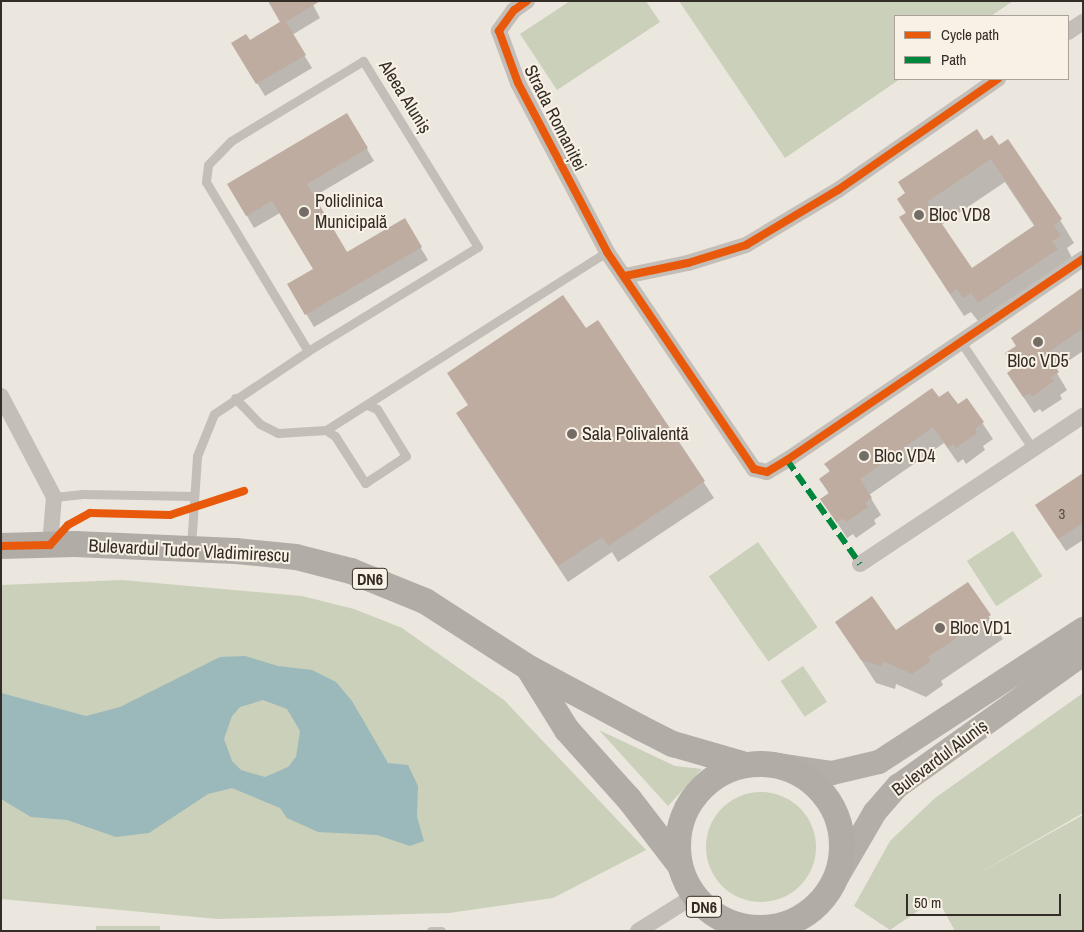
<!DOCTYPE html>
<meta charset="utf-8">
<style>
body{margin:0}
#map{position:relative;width:1084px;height:932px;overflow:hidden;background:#ebe6de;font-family:"Archivo Narrow",sans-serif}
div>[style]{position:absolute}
.green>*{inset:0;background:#cad0b9;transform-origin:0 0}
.round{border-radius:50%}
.water>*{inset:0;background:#9bb8bb}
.shadow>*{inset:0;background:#0003}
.building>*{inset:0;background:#beaca0}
.lane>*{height:9px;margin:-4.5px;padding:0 4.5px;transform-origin:4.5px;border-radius:4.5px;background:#c3beb8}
.street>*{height:16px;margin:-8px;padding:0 8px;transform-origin:8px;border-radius:8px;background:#c3beb8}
.secondary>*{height:24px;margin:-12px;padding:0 12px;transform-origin:12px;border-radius:12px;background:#b4aea8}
.primary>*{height:26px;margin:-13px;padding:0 13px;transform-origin:13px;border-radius:13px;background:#b2aca7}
.primary>.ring{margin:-13px;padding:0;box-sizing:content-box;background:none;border:26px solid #b2aca7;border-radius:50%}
.quiet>*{height:6px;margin-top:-3px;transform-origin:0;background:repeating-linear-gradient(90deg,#00873e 0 12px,transparent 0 18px)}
.cycleway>*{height:8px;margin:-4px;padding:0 4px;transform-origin:4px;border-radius:4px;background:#e8590c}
.dots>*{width:14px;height:14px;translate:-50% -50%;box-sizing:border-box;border:2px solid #f8f1e5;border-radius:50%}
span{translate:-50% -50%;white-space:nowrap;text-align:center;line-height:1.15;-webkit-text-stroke:4px #f8f1e5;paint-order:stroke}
.number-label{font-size:15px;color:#564c44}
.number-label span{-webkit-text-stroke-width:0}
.shield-label span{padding:1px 4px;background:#f8f1e5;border:1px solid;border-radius:4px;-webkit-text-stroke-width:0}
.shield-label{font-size:16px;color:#342c26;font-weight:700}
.street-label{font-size:18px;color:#342c26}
.poi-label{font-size:18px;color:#342c26}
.left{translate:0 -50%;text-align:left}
.frame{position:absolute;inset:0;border:2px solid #342c26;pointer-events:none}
.legend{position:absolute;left:894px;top:15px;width:175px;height:65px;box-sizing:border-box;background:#f8f1e5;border:1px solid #aaa299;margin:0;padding:6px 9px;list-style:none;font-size:15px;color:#342c26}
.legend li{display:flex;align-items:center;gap:10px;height:25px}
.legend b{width:25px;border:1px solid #aaa299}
.scale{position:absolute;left:906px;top:894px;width:155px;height:22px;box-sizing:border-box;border:2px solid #342c26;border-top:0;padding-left:6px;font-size:15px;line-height:18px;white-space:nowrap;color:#342c26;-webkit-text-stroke:4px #f8f1e5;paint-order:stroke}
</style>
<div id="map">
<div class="green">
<i style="clip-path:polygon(570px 1px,646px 1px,660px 22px,557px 90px,520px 34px)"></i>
<i style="clip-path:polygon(679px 1px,1013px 1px,991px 16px,895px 16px,895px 79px,900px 79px,785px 158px)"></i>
<i style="left:1013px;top:531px;width:54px;height:55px;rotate:57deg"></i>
<i style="left:758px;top:542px;width:104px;height:60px;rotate:55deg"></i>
<i style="clip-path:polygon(122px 580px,302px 596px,354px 609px,402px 628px,504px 700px,646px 850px,553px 898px,449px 913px,218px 919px,1px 899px,1px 585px)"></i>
<i style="left:803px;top:666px;width:43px;height:27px;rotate:56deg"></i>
<i style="clip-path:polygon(1083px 693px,1083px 813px,970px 878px,1083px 815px,1083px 931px,955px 931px,937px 898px,890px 930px,854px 906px,890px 841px,935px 798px)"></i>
<i style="clip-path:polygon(599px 730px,675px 766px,702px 769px,668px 806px)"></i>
<i class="round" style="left:706px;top:792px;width:110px;height:110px"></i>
<i style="left:96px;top:926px;width:64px;height:5px"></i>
</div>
<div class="water">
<i style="clip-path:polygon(evenodd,245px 656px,278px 666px,312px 670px,336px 682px,352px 701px,388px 763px,408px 765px,418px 786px,417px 817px,424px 841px,410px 846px,377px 835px,318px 832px,287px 818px,280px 808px,232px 788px,208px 794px,149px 833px,116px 837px,67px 820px,31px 817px,1px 799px,1px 693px,86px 716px,120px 707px,220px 657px,245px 656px,263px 700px,287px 709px,300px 731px,296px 757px,288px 767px,265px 777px,241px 770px,232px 761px,224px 739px,232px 716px,240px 707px,263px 700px)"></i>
</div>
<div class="shadow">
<i style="clip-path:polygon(311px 1px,320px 18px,292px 35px,312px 68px,265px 96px,240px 55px,250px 42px)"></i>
<i style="clip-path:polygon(347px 115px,374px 161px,313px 197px,347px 254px,404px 220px,428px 260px,314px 327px,289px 285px,314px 270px,280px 213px,254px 228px,229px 185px)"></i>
<i style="clip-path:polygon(evenodd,984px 142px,1060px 220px,1074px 243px,1067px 248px,1073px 260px,978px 321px,971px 312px,964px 316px,900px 218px,984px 142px,1005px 182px,1035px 227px,971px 270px,941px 225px,1005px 182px)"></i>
<i style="clip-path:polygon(1083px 289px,1083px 351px,1055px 370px,1067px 390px,1060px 395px,1062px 399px,1042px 412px,1040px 409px,1034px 413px,1008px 374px,1015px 368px,1007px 354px)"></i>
<i style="clip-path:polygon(598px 322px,714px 498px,618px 562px,612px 552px,568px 582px,467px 430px,469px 406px)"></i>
<i style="clip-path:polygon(938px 399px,958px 406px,967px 400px,993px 439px,983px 446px,985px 450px,966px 464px,963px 459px,958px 463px,944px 443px,869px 495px,881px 515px,874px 520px,876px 524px,856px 538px,853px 534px,847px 538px,822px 499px,829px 494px,821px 479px,830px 472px,826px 464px)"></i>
<i style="clip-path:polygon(1083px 474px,1083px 540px,1066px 551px,1044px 518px)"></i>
<i style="clip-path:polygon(968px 584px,1003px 639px,941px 681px,943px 685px,926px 697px,896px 684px,895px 689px,876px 683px,837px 622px,896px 631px)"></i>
</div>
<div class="building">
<i style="clip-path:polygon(268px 1px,320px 1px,286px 22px,306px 55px,256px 84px,231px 43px,246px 34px,250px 40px,280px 22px)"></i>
<i style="clip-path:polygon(347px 113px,368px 148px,307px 184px,347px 252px,405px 218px,422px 247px,305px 315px,287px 284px,313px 269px,272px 201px,246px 216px,227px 184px)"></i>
<i style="clip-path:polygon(evenodd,977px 129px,984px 140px,992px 135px,999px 145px,1008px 139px,1062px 219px,1054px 225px,1061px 236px,1052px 241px,1058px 249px,978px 303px,971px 293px,963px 298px,957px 289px,950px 294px,899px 217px,906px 213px,897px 199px,905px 193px,898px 182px,977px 129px,991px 159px,1035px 225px,972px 268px,927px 202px,991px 159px)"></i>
<i style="clip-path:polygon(1083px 287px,1083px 328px,1046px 354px,1059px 372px,1051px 378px,1054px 381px,1032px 397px,1030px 393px,1023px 397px,1007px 373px,1015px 367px,1005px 353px,1016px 346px,1011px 338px)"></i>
<i style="clip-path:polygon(563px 295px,586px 328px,598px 320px,705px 481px,608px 546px,602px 537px,558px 566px,456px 413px,468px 405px,447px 373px)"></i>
<i style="clip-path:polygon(932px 388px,939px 397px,948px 391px,958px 404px,967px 398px,984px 422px,975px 429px,977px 433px,956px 448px,953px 444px,948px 448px,933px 427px,860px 479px,872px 498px,865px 503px,868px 507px,846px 522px,843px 518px,837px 523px,820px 499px,829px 493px,819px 479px,830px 471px,824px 464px)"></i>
<i style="clip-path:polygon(1083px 473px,1083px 523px,1058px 539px,1035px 505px)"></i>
<i style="clip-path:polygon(968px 582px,991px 615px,928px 657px,931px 661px,912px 674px,883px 661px,881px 666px,861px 660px,835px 622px,872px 596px,896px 630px)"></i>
</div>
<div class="lane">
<i style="left:961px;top:342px;width:129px;rotate:56.1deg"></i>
<i style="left:235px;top:398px;width:36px;rotate:46deg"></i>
<i style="left:260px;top:424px;width:20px;rotate:27deg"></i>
<i style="left:278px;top:433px;width:48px;rotate:-3.6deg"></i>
<i style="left:326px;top:430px;width:333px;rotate:-32.4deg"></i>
<i style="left:326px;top:430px;width:11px;rotate:34deg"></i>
<i style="left:335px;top:436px;width:56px;rotate:57.4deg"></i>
<i style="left:365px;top:483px;width:49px;rotate:-33.4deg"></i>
<i style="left:406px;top:456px;width:55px;rotate:-121.7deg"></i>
<i style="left:377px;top:409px;width:11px;rotate:-158deg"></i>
<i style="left:54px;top:497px;width:29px;rotate:-6deg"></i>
<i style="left:83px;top:494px;width:110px;rotate:1deg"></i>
<i style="left:191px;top:547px;width:91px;rotate:-86.2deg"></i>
<i style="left:197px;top:456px;width:45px;rotate:-68deg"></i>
<i style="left:214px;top:414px;width:113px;rotate:-33.8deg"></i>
<i style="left:308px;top:351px;width:199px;rotate:-31.5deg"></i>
<i style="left:478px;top:247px;width:219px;rotate:-121.7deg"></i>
<i style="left:363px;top:61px;width:154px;rotate:148.8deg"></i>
<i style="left:231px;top:141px;width:33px;rotate:134deg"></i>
<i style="left:208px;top:165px;width:17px;rotate:97deg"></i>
<i style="left:206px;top:182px;width:197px;rotate:58.9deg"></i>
<i style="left:431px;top:931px;width:10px"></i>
</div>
<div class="street">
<i style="left:527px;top:1px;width:16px;rotate:145deg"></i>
<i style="left:514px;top:10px;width:26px;rotate:126deg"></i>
<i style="left:499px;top:31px;width:55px;rotate:69.9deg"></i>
<i style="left:518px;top:83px;width:191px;rotate:62.2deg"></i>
<i style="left:607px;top:252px;width:262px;rotate:55.9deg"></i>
<i style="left:754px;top:469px;width:13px;rotate:13deg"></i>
<i style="left:767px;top:472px;width:23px;rotate:-31deg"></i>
<i style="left:787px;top:460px;width:358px;rotate:-34.2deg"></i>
<i style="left:1068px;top:32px;width:18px;rotate:-34deg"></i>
<i style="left:625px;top:276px;width:64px;rotate:-11.7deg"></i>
<i style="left:688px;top:263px;width:61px;rotate:-17.2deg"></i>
<i style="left:746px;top:245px;width:107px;rotate:-30.9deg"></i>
<i style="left:838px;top:190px;width:195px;rotate:-34.8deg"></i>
<i style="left:1px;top:396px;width:114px;rotate:62.3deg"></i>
<i style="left:54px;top:497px;width:48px;rotate:94.8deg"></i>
<i style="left:860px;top:564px;width:268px;rotate:-33.6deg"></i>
<i style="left:638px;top:931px;width:66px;rotate:-32deg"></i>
</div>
<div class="secondary">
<i style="left:772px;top:764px;width:61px;rotate:8.5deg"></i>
<i style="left:832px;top:773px;width:48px;rotate:-13.2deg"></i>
<i style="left:879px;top:762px;width:244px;rotate:-33.1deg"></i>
<i style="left:829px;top:891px;width:91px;rotate:-59.8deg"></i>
<i style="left:875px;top:812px;width:35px;rotate:-49deg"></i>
<i style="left:898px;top:786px;width:227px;rotate:-35.5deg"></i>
</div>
<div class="primary">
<i style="left:1px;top:546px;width:74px;rotate:-1.5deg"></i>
<i style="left:75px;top:544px;width:161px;rotate:2.5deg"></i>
<i style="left:236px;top:551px;width:60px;rotate:5.7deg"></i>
<i style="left:296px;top:557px;width:57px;rotate:14.3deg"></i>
<i style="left:351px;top:571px;width:80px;rotate:22.1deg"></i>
<i style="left:425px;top:601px;width:124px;rotate:32.8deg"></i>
<i style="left:529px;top:668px;width:127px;rotate:28.2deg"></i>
<i style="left:641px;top:728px;width:36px;rotate:27deg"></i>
<i style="left:673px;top:744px;width:72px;rotate:16.2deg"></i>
<i style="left:529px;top:669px;width:72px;rotate:58.1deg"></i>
<i style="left:567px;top:730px;width:93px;rotate:48.1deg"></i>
<i style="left:629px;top:799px;width:82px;rotate:52.4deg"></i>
<i class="ring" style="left:678px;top:764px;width:138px;height:138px"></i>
</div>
<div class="quiet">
<i style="left:787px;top:460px;width:127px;rotate:54.9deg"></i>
</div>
<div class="cycleway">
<i style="left:527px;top:1px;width:16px;rotate:145deg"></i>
<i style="left:514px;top:10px;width:26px;rotate:126deg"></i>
<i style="left:499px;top:31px;width:55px;rotate:69.9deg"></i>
<i style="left:518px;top:83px;width:191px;rotate:62.2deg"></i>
<i style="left:607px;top:252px;width:262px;rotate:55.9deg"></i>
<i style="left:754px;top:469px;width:13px;rotate:13deg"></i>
<i style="left:767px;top:472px;width:23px;rotate:-31deg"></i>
<i style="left:787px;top:460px;width:358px;rotate:-34.2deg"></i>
<i style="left:625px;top:276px;width:64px;rotate:-11.7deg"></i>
<i style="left:688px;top:263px;width:61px;rotate:-17.2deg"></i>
<i style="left:746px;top:245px;width:107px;rotate:-30.9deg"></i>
<i style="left:838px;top:190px;width:195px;rotate:-34.8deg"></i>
<i style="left:1px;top:546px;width:49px;rotate:-1.2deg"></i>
<i style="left:50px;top:545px;width:27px;rotate:-48deg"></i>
<i style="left:68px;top:525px;width:25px;rotate:-29deg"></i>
<i style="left:90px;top:513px;width:80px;rotate:1.4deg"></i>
<i style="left:170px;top:515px;width:78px;rotate:-18deg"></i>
</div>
<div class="dots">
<i style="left:304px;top:212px;background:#746d66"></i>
<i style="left:919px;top:215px;background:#746d66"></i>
<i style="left:1038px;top:342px;background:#746d66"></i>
<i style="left:572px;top:434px;background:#746d66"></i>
<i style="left:864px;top:456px;background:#746d66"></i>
<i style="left:940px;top:628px;background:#746d66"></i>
</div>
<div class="number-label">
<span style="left:1062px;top:514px">3</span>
</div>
<div class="shield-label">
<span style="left:370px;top:579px">DN6</span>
<span style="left:704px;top:907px">DN6</span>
</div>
<div class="street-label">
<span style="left:405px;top:97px;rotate:58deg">Aleea Aluniș</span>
<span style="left:555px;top:118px;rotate:63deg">Strada Romaniței</span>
<span style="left:189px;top:551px;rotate:3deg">Bulevardul Tudor Vladimirescu</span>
<span style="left:940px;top:758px;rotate:-37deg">Bulevardul Aluniș</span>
</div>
<div class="poi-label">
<span class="left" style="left:315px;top:212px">Policlinica<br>Municipală</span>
<span class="left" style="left:929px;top:215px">Bloc VD8</span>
<span style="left:1038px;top:361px">Bloc VD5</span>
<span class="left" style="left:582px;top:434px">Sala Polivalentă</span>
<span class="left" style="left:874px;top:456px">Bloc VD4</span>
<span class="left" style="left:950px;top:628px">Bloc VD1</span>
</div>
<div class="frame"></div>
<ul class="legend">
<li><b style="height:6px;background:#e8590c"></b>Cycle path</li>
<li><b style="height:6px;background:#00873e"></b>Path</li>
</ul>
<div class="scale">50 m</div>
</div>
